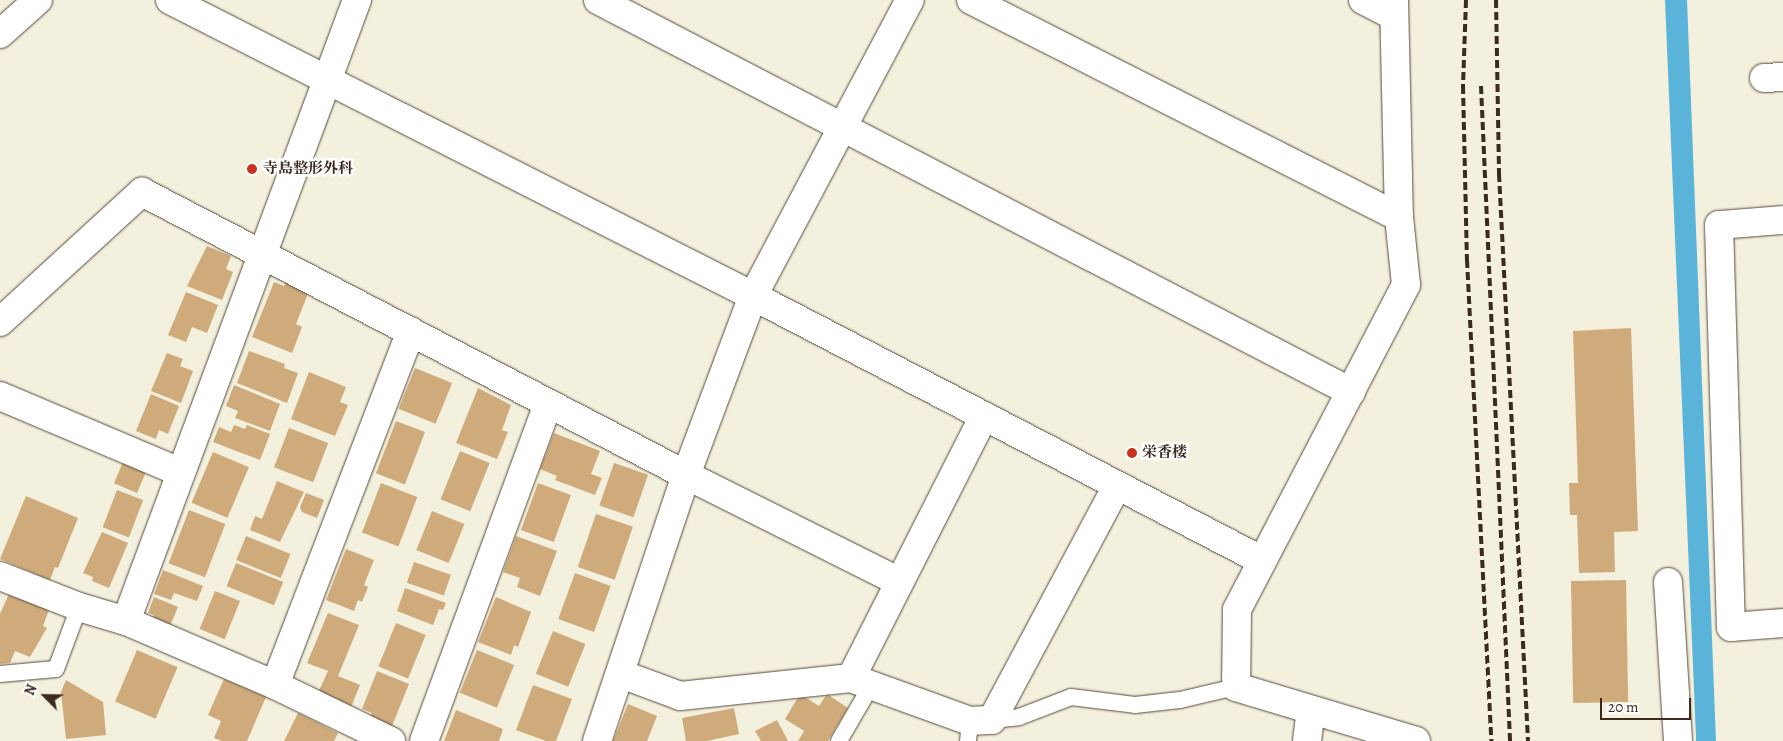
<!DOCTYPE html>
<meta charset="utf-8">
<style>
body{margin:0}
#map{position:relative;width:1783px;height:741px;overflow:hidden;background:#f3f0de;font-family:Alegreya,"Noto Serif JP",serif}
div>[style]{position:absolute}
.water>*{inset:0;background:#5ab3d8}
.building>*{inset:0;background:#cfab7c;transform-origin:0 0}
.roads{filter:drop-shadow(0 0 1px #57483b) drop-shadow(0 0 1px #57483b)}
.lane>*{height:16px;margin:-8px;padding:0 8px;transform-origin:8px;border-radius:8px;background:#fff}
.street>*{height:28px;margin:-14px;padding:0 14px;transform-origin:14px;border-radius:14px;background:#fff}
.secondary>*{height:28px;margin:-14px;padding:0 14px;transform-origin:14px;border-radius:14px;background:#fff}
.highway>*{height:28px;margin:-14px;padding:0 14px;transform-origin:14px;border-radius:14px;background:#fff}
.rail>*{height:4px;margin-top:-2px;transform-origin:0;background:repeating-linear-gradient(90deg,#3b2a1e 0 8px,transparent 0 12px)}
.dots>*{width:14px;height:14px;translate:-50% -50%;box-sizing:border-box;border:2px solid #fff;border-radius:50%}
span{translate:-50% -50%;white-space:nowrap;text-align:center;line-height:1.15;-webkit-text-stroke:5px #fff;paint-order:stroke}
.poi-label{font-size:15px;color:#3b2a1e;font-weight:700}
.left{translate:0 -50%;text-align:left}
.north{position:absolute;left:20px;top:671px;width:50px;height:50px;-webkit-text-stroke:4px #fff;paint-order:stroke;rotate:293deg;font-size:14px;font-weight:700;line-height:20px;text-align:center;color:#3b2a1e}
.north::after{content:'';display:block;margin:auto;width:18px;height:22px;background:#3b2a1e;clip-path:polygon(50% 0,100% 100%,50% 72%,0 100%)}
.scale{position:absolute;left:1600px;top:698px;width:91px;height:22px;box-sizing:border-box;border:2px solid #3b2a1e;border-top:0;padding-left:6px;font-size:15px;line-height:18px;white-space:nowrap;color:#3b2a1e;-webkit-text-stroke:4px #fff;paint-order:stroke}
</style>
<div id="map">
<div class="water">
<i style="clip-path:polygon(1665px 0,1687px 0,1716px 741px,1696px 741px,1696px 737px)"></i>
</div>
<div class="building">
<i style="clip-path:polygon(207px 246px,231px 256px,226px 269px,233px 272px,222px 300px,187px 286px)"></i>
<i style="clip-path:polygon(274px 282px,284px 286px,286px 282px,309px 291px,296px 324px,302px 327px,292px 353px,252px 337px)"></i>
<i style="clip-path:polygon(186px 292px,218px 305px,207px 333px,192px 327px,186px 342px,168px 335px)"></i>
<i style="clip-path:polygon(1631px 328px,1638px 531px,1614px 532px,1615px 572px,1579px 573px,1577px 515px,1570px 515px,1569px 483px,1578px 483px,1573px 331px)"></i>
<i style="clip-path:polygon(249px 351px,285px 364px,284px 368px,298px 373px,287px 403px,237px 383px)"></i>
<i style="clip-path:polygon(167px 353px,183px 359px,180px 366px,193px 371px,181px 403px,151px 391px)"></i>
<i style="left:415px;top:368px;width:40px;height:44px;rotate:22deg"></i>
<i style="clip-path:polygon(309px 372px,346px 387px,340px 402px,348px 405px,335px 436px,291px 419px)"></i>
<i style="clip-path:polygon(234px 385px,280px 404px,270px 431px,235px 418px,238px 411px,226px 406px)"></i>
<i style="clip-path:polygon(478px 388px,511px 405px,502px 430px,508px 432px,497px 459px,456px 443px)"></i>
<i style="clip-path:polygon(151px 394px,179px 406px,168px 434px,159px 430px,156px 439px,136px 431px)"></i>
<i style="left:396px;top:421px;width:31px;height:56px;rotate:21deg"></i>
<i style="clip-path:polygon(234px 425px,245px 429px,247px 425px,270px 434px,260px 460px,213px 442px,219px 427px,231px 432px)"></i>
<i style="left:289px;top:428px;width:42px;height:42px;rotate:21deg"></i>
<i style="clip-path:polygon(554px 433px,600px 451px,591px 474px,602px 478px,595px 495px,555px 480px,557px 476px,540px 469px)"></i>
<i style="left:460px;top:451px;width:32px;height:52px;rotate:22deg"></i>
<i style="left:213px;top:452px;width:39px;height:55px;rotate:23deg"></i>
<i style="left:123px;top:462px;width:25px;height:23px;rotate:23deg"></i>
<i style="left:614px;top:463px;width:36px;height:45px;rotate:19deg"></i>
<i style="clip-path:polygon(277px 481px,304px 492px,280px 542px,250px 530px,255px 516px,262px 519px)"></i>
<i style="left:381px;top:483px;width:39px;height:53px;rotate:21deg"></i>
<i style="left:538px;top:483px;width:35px;height:50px;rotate:20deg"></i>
<i style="left:117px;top:490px;width:28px;height:40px;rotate:21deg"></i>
<i style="clip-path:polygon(306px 493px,324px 500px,317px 518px,302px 512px,300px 507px)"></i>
<i style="clip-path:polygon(26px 496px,78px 518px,58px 568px,55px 567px,50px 580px,0 559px)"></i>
<i style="left:189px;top:510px;width:39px;height:57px;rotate:21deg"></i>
<i style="left:432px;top:511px;width:35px;height:42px;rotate:22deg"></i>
<i style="left:596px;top:514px;width:39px;height:56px;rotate:19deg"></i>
<i style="clip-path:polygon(102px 532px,128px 543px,109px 588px,92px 581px,93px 577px,83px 573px)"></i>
<i style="left:246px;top:536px;width:48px;height:26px;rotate:22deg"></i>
<i style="clip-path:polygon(516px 536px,557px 551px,540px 596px,517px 587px,520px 578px,503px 572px)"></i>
<i style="clip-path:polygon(346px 549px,374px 560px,364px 585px,368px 587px,362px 602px,358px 600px,354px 611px,326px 600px)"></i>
<i style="left:414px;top:562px;width:39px;height:22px;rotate:19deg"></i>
<i style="left:236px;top:563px;width:51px;height:25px;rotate:22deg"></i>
<i style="clip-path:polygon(163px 570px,203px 586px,197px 601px,174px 593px,171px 600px,154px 594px)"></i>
<i style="left:575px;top:573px;width:38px;height:49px;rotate:20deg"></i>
<i style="left:1626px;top:580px;width:122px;height:55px;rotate:89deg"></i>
<i style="clip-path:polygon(405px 588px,446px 603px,443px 610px,439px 609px,433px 625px,397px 611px)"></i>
<i style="left:215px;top:591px;width:27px;height:41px;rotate:22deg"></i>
<i style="clip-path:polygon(9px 594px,49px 610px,43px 626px,47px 628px,30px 657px,15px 651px,10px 663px,0 664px,0 614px)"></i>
<i style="clip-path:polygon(154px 597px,178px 607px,169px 628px,152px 621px,154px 615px,148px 613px)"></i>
<i style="clip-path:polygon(496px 597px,531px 612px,518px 647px,514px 645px,511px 655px,478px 642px)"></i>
<i style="clip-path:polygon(328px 613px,359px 625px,338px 676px,360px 685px,351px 707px,318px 693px,328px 671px,307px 663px)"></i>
<i style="left:396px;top:623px;width:32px;height:47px;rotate:22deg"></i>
<i style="left:553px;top:631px;width:35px;height:46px;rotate:22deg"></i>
<i style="left:137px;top:650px;width:44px;height:56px;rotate:23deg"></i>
<i style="left:477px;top:650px;width:40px;height:46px;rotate:22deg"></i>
<i style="clip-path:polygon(377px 671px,409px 684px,392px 726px,370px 717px,372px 713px,362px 709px)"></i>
<i style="clip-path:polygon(224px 679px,266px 697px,247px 741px,222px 741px,214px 738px,221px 721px,208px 715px)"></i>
<i style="clip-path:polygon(66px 680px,103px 702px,106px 735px,66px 739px,61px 692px)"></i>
<i style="clip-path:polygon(533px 685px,572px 699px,556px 741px,546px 741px,516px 730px)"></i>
<i style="clip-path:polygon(800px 694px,819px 706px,827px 694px,848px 708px,828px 741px,798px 741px,804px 731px,785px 719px)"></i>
<i style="clip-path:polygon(628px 704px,657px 716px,647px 741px,613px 741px)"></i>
<i style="clip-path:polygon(734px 708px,739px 734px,707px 741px,686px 741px,682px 718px)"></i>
<i style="clip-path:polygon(456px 710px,503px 729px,499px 741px,444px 741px)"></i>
<i style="clip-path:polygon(298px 713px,338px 733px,334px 741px,284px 741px)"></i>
<i style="clip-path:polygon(777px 720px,788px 741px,761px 741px,755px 731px)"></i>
</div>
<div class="roads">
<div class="lane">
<i style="left:0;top:674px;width:56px;rotate:-5.1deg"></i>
<i style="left:56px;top:669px;width:66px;rotate:-69.6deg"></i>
<i style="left:992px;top:720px;width:27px;rotate:-6deg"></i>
<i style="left:1019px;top:717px;width:56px;rotate:-21deg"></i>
<i style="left:1071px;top:697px;width:64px;rotate:7.1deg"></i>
<i style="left:1135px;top:705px;width:45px;rotate:-6.3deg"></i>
<i style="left:1180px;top:700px;width:57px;rotate:-13.1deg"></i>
<i style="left:839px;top:741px;width:66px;rotate:-59.9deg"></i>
<i style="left:968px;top:741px;width:20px;rotate:-84deg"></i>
</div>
<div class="street">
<i style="left:598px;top:0;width:849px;rotate:27.5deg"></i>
<i style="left:971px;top:0;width:480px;rotate:26.9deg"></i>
<i style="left:1363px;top:0;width:34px;rotate:27deg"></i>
<i style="left:1394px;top:0;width:217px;rotate:88.7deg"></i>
<i style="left:1399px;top:217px;width:68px;rotate:84.1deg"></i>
<i style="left:1406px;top:285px;width:366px;rotate:117.5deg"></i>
<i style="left:1237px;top:610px;width:77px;rotate:90.7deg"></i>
<i style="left:1236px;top:687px;width:188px;rotate:16.7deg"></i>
<i style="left:1764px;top:78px;width:19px;rotate:-3deg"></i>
<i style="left:1783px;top:220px;width:64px;rotate:175.5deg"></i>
<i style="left:1719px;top:225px;width:402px;rotate:88.3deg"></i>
<i style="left:1731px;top:627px;width:52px;rotate:-4.4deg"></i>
<i style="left:0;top:322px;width:193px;rotate:-42.5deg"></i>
<i style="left:142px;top:192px;width:613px;rotate:27.48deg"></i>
<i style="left:686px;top:475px;width:237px;rotate:26.6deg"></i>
<i style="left:0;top:396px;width:195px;rotate:22.9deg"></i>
<i style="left:0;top:576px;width:85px;rotate:21.4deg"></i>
<i style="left:79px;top:607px;width:49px;rotate:16.6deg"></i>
<i style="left:126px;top:621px;width:162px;rotate:23.2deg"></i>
<i style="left:275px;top:685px;width:129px;rotate:25.8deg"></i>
<i style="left:1668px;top:582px;width:159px;rotate:86.4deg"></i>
<i style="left:126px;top:621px;width:663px;rotate:-69.6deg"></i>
<i style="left:621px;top:674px;width:63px;rotate:20.4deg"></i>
<i style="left:680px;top:696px;width:172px;rotate:-6deg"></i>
<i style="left:851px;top:678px;width:127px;rotate:19.9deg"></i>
<i style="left:970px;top:721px;width:22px;rotate:-3deg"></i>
<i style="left:992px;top:720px;width:265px;rotate:-61.9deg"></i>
<i style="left:851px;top:678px;width:294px;rotate:-63.1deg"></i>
<i style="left:275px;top:685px;width:379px;rotate:-69deg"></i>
<i style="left:424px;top:741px;width:359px;rotate:-69.8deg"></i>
<i style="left:597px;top:741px;width:280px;rotate:-71.5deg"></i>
<i style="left:686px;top:475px;width:191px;rotate:-69.5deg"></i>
<i style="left:753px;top:296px;width:335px;rotate:-62.1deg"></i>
<i style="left:1307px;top:741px;width:31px;rotate:-83deg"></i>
</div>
<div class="secondary">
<i style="left:170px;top:0;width:654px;rotate:26.92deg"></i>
<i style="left:753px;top:296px;width:573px;rotate:27.46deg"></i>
</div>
<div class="highway">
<i style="left:0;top:34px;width:51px;rotate:-41.8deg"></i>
</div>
</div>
<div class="rail">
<i style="left:1466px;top:0;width:86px;rotate:92deg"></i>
<i style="left:1463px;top:86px;width:174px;rotate:88.7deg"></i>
<i style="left:1467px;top:260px;width:482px;rotate:87.1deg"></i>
<i style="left:1496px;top:0;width:174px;rotate:89deg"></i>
<i style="left:1499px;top:174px;width:568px;rotate:87.07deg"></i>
<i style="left:1481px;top:86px;width:656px;rotate:87.46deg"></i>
</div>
<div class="dots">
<i style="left:252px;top:169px;background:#c8321e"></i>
<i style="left:1132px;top:453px;background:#c8321e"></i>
</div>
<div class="poi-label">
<span class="left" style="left:263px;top:169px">寺島整形外科</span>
<span class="left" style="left:1142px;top:453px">栄香楼</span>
</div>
<div class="north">N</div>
<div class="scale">20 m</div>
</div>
